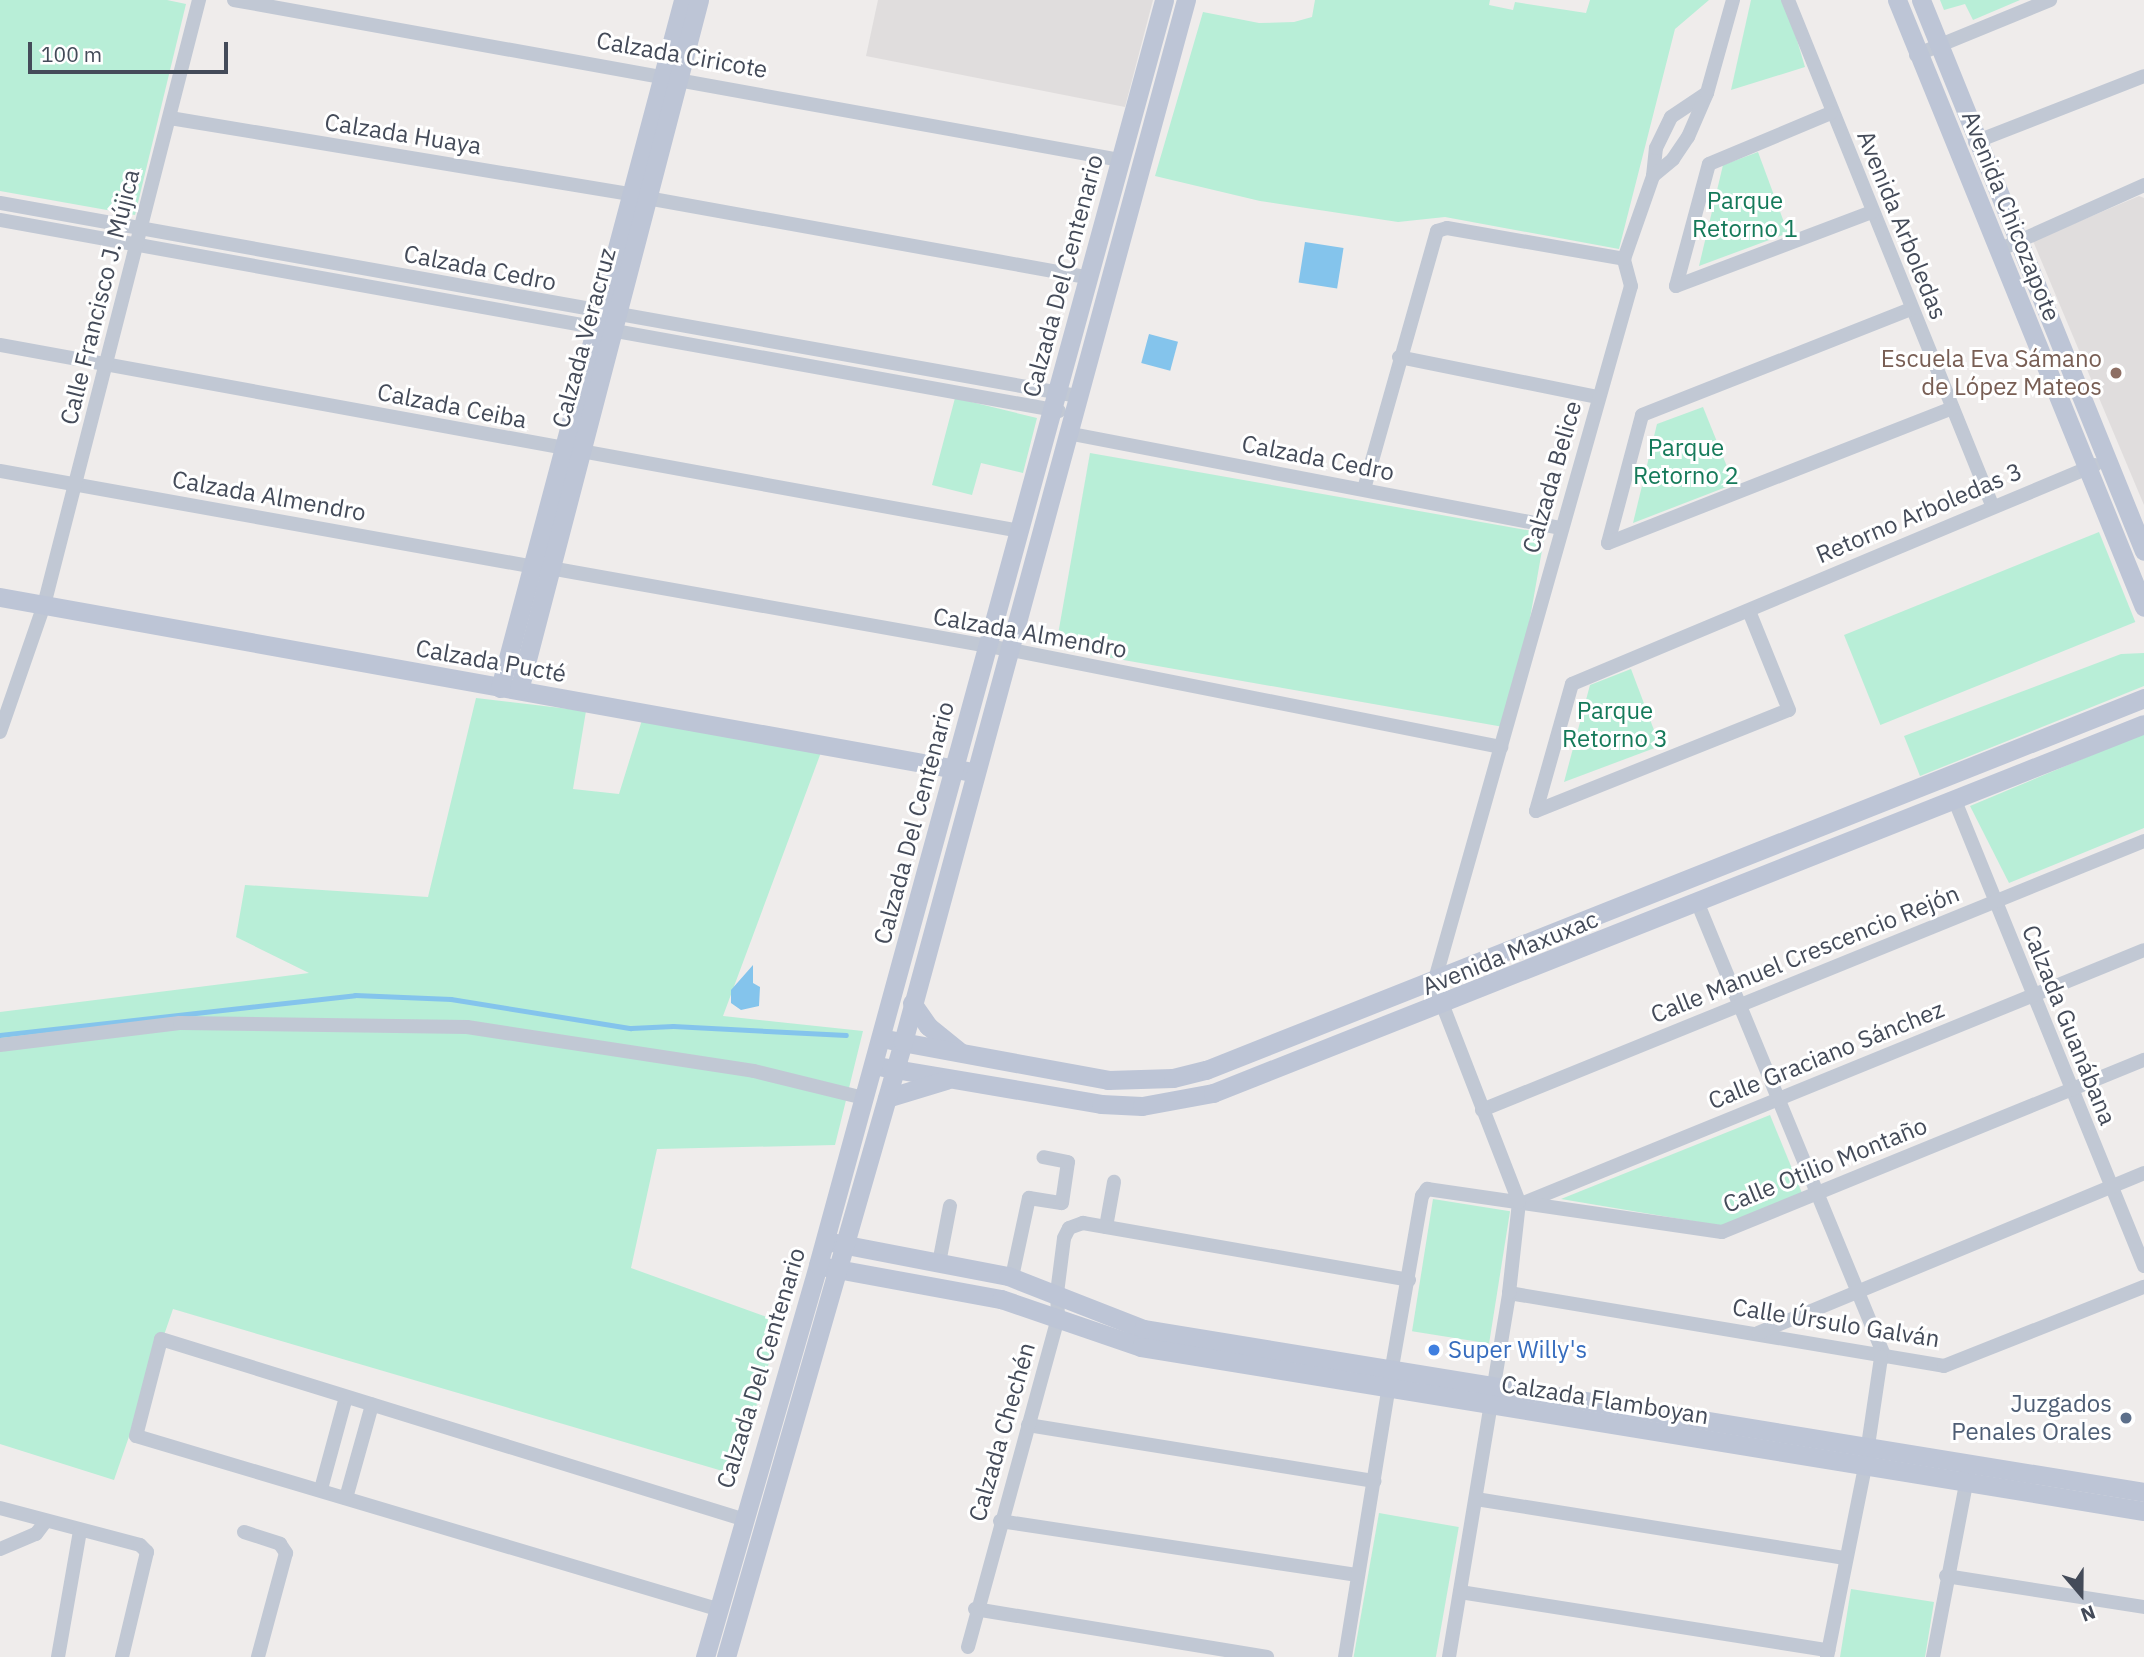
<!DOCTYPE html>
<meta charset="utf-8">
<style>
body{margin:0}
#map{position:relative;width:2144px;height:1657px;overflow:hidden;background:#efeceb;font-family:"IBM Plex Sans",sans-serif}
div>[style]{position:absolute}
.education>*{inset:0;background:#e0dddd}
.green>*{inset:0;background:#b8eed7;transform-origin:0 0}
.water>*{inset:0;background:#84c4ec;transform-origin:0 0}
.stream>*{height:4.5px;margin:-2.25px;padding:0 2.25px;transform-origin:2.25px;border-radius:2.25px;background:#84c4ec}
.street>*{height:14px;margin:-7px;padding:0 7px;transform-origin:7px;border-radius:7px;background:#c1c8d4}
.secondary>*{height:19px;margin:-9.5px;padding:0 9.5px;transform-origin:9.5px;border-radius:9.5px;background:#bdc5d6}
.dots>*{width:19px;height:19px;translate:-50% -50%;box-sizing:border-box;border:4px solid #fff;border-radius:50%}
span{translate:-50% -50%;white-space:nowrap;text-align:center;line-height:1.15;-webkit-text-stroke:6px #fff;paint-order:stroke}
.street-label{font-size:24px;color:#444b59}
.park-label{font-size:24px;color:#157a5a}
.education-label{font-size:24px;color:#785e54}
.right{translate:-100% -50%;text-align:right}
.shop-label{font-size:24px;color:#366cbe}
.left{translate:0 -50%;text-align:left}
.service-label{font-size:24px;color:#4e5e75}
.north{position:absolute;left:2046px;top:1559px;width:70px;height:70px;-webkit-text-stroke:5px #fff;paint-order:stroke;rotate:160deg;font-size:19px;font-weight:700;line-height:28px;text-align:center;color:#444b59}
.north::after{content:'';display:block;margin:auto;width:24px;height:32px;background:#444b59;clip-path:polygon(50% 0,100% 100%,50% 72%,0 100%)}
.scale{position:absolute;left:28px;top:42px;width:200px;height:32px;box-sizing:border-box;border:4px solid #444b59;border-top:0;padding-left:9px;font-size:21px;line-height:24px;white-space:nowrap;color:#444b59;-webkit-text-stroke:5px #fff;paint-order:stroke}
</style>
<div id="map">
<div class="education">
<i style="clip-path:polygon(878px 0,1153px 0,1125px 107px,866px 56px)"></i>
<i style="clip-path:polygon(2139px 196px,2144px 198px,2144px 505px,2033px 241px)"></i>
</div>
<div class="green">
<i style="clip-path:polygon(0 0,167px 0,186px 4px,135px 215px,0 191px)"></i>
<i style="clip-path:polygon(1315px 0,1490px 0,1489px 5px,1513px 10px,1515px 2px,1586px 13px,1590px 0,1709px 0,1675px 29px,1619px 249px,1445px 217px,1398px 222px,1260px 201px,1155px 176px,1203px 12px,1259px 23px,1294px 22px,1312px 17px)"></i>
<i style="clip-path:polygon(1751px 0,1785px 0,1805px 67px,1731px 90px)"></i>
<i style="clip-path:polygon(1940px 0,2020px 0,1973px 20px,1965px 4px,1944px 10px)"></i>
<i style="clip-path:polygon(1758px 152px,1788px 233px,1699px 266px,1723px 165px)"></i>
<i style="clip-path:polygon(955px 398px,1037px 418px,1023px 473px,981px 463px,972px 495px,932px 485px)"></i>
<i style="clip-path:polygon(1703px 407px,1734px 484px,1633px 523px,1657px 424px)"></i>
<i style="left:1090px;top:453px;width:462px;height:198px;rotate:10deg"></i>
<i style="left:2099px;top:532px;width:97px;height:275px;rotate:68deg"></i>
<i style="clip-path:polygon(2144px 653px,2144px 686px,1920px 776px,1904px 736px,2121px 654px)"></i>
<i style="clip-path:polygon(1631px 669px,1660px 746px,1564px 782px,1590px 685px)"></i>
<i style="clip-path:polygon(476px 698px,586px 711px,573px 789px,619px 794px,642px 720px,823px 747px,723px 1016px,863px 1031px,835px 1145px,657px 1149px,631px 1268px,781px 1322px,736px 1475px,173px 1309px,114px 1480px,0 1444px,0 1012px,309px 973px,236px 937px,245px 885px,428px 897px)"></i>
<i style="clip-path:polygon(2144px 733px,2144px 828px,2009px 883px,1970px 806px)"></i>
<i style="clip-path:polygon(1770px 1115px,1802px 1193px,1722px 1226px,1561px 1199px)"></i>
<i style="left:1433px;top:1199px;width:78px;height:134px;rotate:9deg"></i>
<i style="left:1379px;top:1513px;width:81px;height:146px;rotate:10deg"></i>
<i style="clip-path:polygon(1851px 1589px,1934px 1602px,1925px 1657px,1840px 1657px)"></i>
</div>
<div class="water">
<i style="left:1305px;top:242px;width:39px;height:41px;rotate:9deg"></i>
<i style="left:1149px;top:334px;width:30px;height:30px;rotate:15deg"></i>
<i style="clip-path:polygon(753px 965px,753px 983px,760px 987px,759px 1006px,741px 1010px,731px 1003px,731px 990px)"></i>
</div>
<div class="stream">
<i style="left:0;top:1035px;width:357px;rotate:-6.4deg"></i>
<i style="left:355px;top:995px;width:96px;rotate:2.4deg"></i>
<i style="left:451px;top:999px;width:182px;rotate:9.2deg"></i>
<i style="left:631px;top:1028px;width:42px;rotate:-2.7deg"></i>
<i style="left:673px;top:1026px;width:173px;rotate:3deg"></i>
</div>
<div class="street">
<i style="left:234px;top:0;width:901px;rotate:10.23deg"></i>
<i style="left:1788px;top:0;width:545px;rotate:68deg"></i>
<i style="left:1916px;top:55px;width:145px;rotate:-22.3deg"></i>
<i style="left:170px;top:118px;width:465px;rotate:9.4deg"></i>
<i style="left:1975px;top:142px;width:181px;rotate:-21.3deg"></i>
<i style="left:1653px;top:176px;width:28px;rotate:-84deg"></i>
<i style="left:1656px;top:148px;width:34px;rotate:-64deg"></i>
<i style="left:1671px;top:117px;width:43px;rotate:-33.7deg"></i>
<i style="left:647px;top:198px;width:448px;rotate:10.2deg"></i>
<i style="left:0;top:203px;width:1094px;rotate:10.16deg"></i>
<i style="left:0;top:220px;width:1076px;rotate:10.22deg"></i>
<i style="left:1999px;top:250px;width:159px;rotate:-24.1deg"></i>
<i style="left:1676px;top:286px;width:126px;rotate:-74.9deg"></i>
<i style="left:1709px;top:164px;width:132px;rotate:-22.7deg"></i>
<i style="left:1676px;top:286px;width:210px;rotate:-20.7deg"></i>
<i style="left:0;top:345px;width:1036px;rotate:10.34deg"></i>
<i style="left:1399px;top:357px;width:203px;rotate:11.4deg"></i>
<i style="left:1067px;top:433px;width:503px;rotate:10.89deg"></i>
<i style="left:0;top:471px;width:537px;rotate:10.18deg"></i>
<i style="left:1364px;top:489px;width:268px;rotate:-74.2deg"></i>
<i style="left:1437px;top:231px;width:10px;rotate:-17deg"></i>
<i style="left:1447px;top:228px;width:180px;rotate:9.9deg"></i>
<i style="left:1608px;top:543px;width:132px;rotate:-75.1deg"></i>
<i style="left:1642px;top:415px;width:289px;rotate:-21.5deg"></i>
<i style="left:1608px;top:543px;width:370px;rotate:-21.4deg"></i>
<i style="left:550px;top:568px;width:464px;rotate:10.1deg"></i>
<i style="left:1007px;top:649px;width:504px;rotate:11.22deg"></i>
<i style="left:0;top:732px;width:134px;rotate:-70.9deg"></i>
<i style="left:44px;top:605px;width:625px;rotate:-75.63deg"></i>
<i style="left:1955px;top:801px;width:502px;rotate:67.88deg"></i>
<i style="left:1536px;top:811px;width:132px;rotate:-74.2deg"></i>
<i style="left:1572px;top:684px;width:567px;rotate:-22.72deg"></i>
<i style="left:1536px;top:811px;width:272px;rotate:-21.8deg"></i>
<i style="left:1789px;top:710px;width:107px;rotate:-112deg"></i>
<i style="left:1698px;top:904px;width:490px;rotate:67.6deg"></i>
<i style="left:0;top:1045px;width:181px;rotate:-7deg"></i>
<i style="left:180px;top:1023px;width:287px;rotate:0.8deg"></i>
<i style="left:467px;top:1027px;width:290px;rotate:8.7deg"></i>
<i style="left:754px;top:1071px;width:113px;rotate:13.8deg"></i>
<i style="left:1482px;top:1110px;width:715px;rotate:-22.11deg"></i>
<i style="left:1526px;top:1202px;width:667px;rotate:-22.18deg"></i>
<i style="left:1106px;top:1227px;width:46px;rotate:-79.9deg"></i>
<i style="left:939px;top:1263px;width:58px;rotate:-79.1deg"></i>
<i style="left:1012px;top:1277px;width:81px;rotate:-77.9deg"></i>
<i style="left:1029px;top:1198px;width:33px;rotate:9deg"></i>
<i style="left:1062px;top:1203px;width:41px;rotate:-81.7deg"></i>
<i style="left:1068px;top:1162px;width:25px;rotate:-169deg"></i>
<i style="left:1509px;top:1293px;width:441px;rotate:9.5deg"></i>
<i style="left:1944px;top:1366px;width:215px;rotate:-21.6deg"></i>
<i style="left:1758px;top:1333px;width:418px;rotate:-22.5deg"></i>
<i style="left:1028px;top:1425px;width:351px;rotate:9.2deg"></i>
<i style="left:321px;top:1489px;width:95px;rotate:-74.8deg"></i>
<i style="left:346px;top:1498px;width:97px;rotate:-74.4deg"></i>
<i style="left:1476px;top:1499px;width:374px;rotate:9.1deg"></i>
<i style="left:0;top:1508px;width:145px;rotate:14.8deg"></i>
<i style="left:140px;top:1545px;width:10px;rotate:45deg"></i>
<i style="left:147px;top:1552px;width:108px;rotate:103.4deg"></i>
<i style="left:1000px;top:1521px;width:362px;rotate:8.6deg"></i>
<i style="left:244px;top:1532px;width:38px;rotate:18deg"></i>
<i style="left:280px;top:1544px;width:11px;rotate:56deg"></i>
<i style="left:286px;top:1553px;width:108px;rotate:105.1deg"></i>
<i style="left:0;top:1549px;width:39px;rotate:-23deg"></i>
<i style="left:36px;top:1534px;width:15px;rotate:-53deg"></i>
<i style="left:1946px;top:1576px;width:200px;rotate:8.9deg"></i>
<i style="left:1460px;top:1592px;width:373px;rotate:9deg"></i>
<i style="left:717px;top:1609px;width:606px;rotate:-163.42deg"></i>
<i style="left:136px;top:1436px;width:100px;rotate:-75.5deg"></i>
<i style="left:161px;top:1339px;width:608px;rotate:17.21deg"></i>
<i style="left:975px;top:1609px;width:296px;rotate:9.3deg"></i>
<i style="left:968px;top:1647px;width:341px;rotate:-74.7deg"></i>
<i style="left:1058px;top:1318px;width:25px;rotate:-92deg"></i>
<i style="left:1057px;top:1293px;width:55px;rotate:-82.7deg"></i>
<i style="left:1064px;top:1238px;width:11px;rotate:-63deg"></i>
<i style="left:1069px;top:1228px;width:15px;rotate:-20deg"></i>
<i style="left:1083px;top:1223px;width:331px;rotate:9.9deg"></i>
<i style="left:58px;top:1657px;width:128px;rotate:-80.1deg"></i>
<i style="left:1345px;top:1657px;width:288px;rotate:-80.8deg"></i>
<i style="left:1391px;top:1373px;width:180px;rotate:-80.1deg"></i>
<i style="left:1422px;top:1196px;width:9px;rotate:-54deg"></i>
<i style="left:1427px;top:1189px;width:298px;rotate:8.3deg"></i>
<i style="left:1722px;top:1232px;width:456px;rotate:-22.2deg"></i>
<i style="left:1449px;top:1657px;width:369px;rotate:-80.6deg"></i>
<i style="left:1509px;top:1293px;width:92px;rotate:-83.7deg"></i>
<i style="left:1519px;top:1202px;width:235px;rotate:-111.2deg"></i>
<i style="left:1434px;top:983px;width:724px;rotate:-74.22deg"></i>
<i style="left:1631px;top:286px;width:28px;rotate:-105deg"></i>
<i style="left:1624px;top:259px;width:88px;rotate:-70.7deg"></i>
<i style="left:1653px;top:176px;width:26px;rotate:-40deg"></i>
<i style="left:1673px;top:159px;width:27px;rotate:-56deg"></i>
<i style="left:1688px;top:137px;width:48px;rotate:-66.6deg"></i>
<i style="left:1707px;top:93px;width:97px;rotate:-74.4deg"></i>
<i style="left:1827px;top:1657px;width:195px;rotate:-78.7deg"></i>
<i style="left:1865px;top:1466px;width:110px;rotate:-81.6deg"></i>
<i style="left:1933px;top:1657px;width:187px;rotate:-79.2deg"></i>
</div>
<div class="secondary">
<i style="left:1897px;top:0;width:655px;rotate:67.86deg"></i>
<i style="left:1921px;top:0;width:594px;rotate:67.97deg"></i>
<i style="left:0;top:597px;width:983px;rotate:10.2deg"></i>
<i style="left:500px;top:688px;width:712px;rotate:-75.1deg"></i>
<i style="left:519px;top:690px;width:713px;rotate:-75.38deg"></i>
<i style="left:912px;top:1003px;width:28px;rotate:55deg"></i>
<i style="left:928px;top:1026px;width:41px;rotate:39.1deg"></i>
<i style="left:891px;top:1040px;width:221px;rotate:10.4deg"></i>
<i style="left:1108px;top:1080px;width:65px;rotate:-1.8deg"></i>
<i style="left:1173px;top:1078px;width:34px;rotate:-14deg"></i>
<i style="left:1206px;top:1070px;width:1009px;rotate:-21.63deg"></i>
<i style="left:883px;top:1067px;width:221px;rotate:9.6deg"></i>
<i style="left:1101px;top:1104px;width:41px;rotate:2.8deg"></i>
<i style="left:1142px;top:1106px;width:72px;rotate:-10.4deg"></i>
<i style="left:1213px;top:1093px;width:1001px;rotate:-21.62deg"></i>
<i style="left:887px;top:1098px;width:62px;rotate:-17deg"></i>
<i style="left:831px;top:1242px;width:180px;rotate:10.9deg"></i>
<i style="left:1008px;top:1276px;width:145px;rotate:21.4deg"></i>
<i style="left:1143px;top:1329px;width:1014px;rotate:9.25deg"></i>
<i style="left:826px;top:1267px;width:178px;rotate:10.4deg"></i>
<i style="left:1001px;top:1299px;width:148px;rotate:18.9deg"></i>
<i style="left:1141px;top:1347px;width:1016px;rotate:9.29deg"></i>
<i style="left:705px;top:1657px;width:408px;rotate:-73.9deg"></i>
<i style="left:818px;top:1265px;width:1311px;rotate:-74.7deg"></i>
<i style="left:726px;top:1657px;width:640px;rotate:-73.94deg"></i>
<i style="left:903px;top:1042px;width:1080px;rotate:-74.81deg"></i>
</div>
<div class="dots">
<i style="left:2116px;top:373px;background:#8d6e63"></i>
<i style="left:1434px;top:1350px;background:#3f7fe0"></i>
<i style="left:2126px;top:1418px;background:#5c6f8a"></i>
</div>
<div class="street-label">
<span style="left:682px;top:55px;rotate:10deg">Calzada Ciricote</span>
<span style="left:403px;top:134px;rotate:9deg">Calzada Huaya</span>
<span style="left:2011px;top:216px;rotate:68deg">Avenida Chicozapote</span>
<span style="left:1902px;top:225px;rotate:68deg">Avenida Arboledas</span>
<span style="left:480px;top:268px;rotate:11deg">Calzada Cedro</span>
<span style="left:1063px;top:276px;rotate:-75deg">Calzada Del Centenario</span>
<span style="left:100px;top:297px;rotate:-76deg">Calle Francisco J. Mújica</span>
<span style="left:584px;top:338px;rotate:-75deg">Calzada Veracruz</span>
<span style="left:452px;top:406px;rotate:11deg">Calzada Ceiba</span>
<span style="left:1318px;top:458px;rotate:11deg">Calzada Cedro</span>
<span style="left:1552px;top:477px;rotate:-74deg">Calzada Belice</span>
<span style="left:269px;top:496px;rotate:10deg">Calzada Almendro</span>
<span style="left:1919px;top:513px;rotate:-23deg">Retorno Arboledas 3</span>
<span style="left:1030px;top:633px;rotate:10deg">Calzada Almendro</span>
<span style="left:491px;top:661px;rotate:10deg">Calzada Pucté</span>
<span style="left:914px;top:823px;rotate:-75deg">Calzada Del Centenario</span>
<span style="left:1510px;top:953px;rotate:-22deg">Avenida Maxuxac</span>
<span style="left:1805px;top:954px;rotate:-22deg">Calle Manuel Crescencio Rejón</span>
<span style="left:2069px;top:1025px;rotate:68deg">Calzada Guanábana</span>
<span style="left:1826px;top:1055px;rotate:-22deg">Calle Graciano Sánchez</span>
<span style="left:1825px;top:1165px;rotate:-22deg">Calle Otilio Montaño</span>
<span style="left:1836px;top:1323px;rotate:9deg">Calle Úrsulo Galván</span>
<span style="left:761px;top:1368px;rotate:-73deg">Calzada Del Centenario</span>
<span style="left:1605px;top:1400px;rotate:9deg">Calzada Flamboyan</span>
<span style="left:1002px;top:1432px;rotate:-74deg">Calzada Chechén</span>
</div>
<div class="park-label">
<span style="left:1745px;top:215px">Parque<br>Retorno 1</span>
<span style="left:1686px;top:462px">Parque<br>Retorno 2</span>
<span style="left:1615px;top:725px">Parque<br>Retorno 3</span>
</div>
<div class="education-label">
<span class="right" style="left:2102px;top:373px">Escuela Eva Sámano<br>de López Mateos</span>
</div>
<div class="shop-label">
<span class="left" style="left:1448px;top:1350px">Super Willy's</span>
</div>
<div class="service-label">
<span class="right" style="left:2112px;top:1418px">Juzgados<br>Penales Orales</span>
</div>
<div class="north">N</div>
<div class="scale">100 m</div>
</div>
